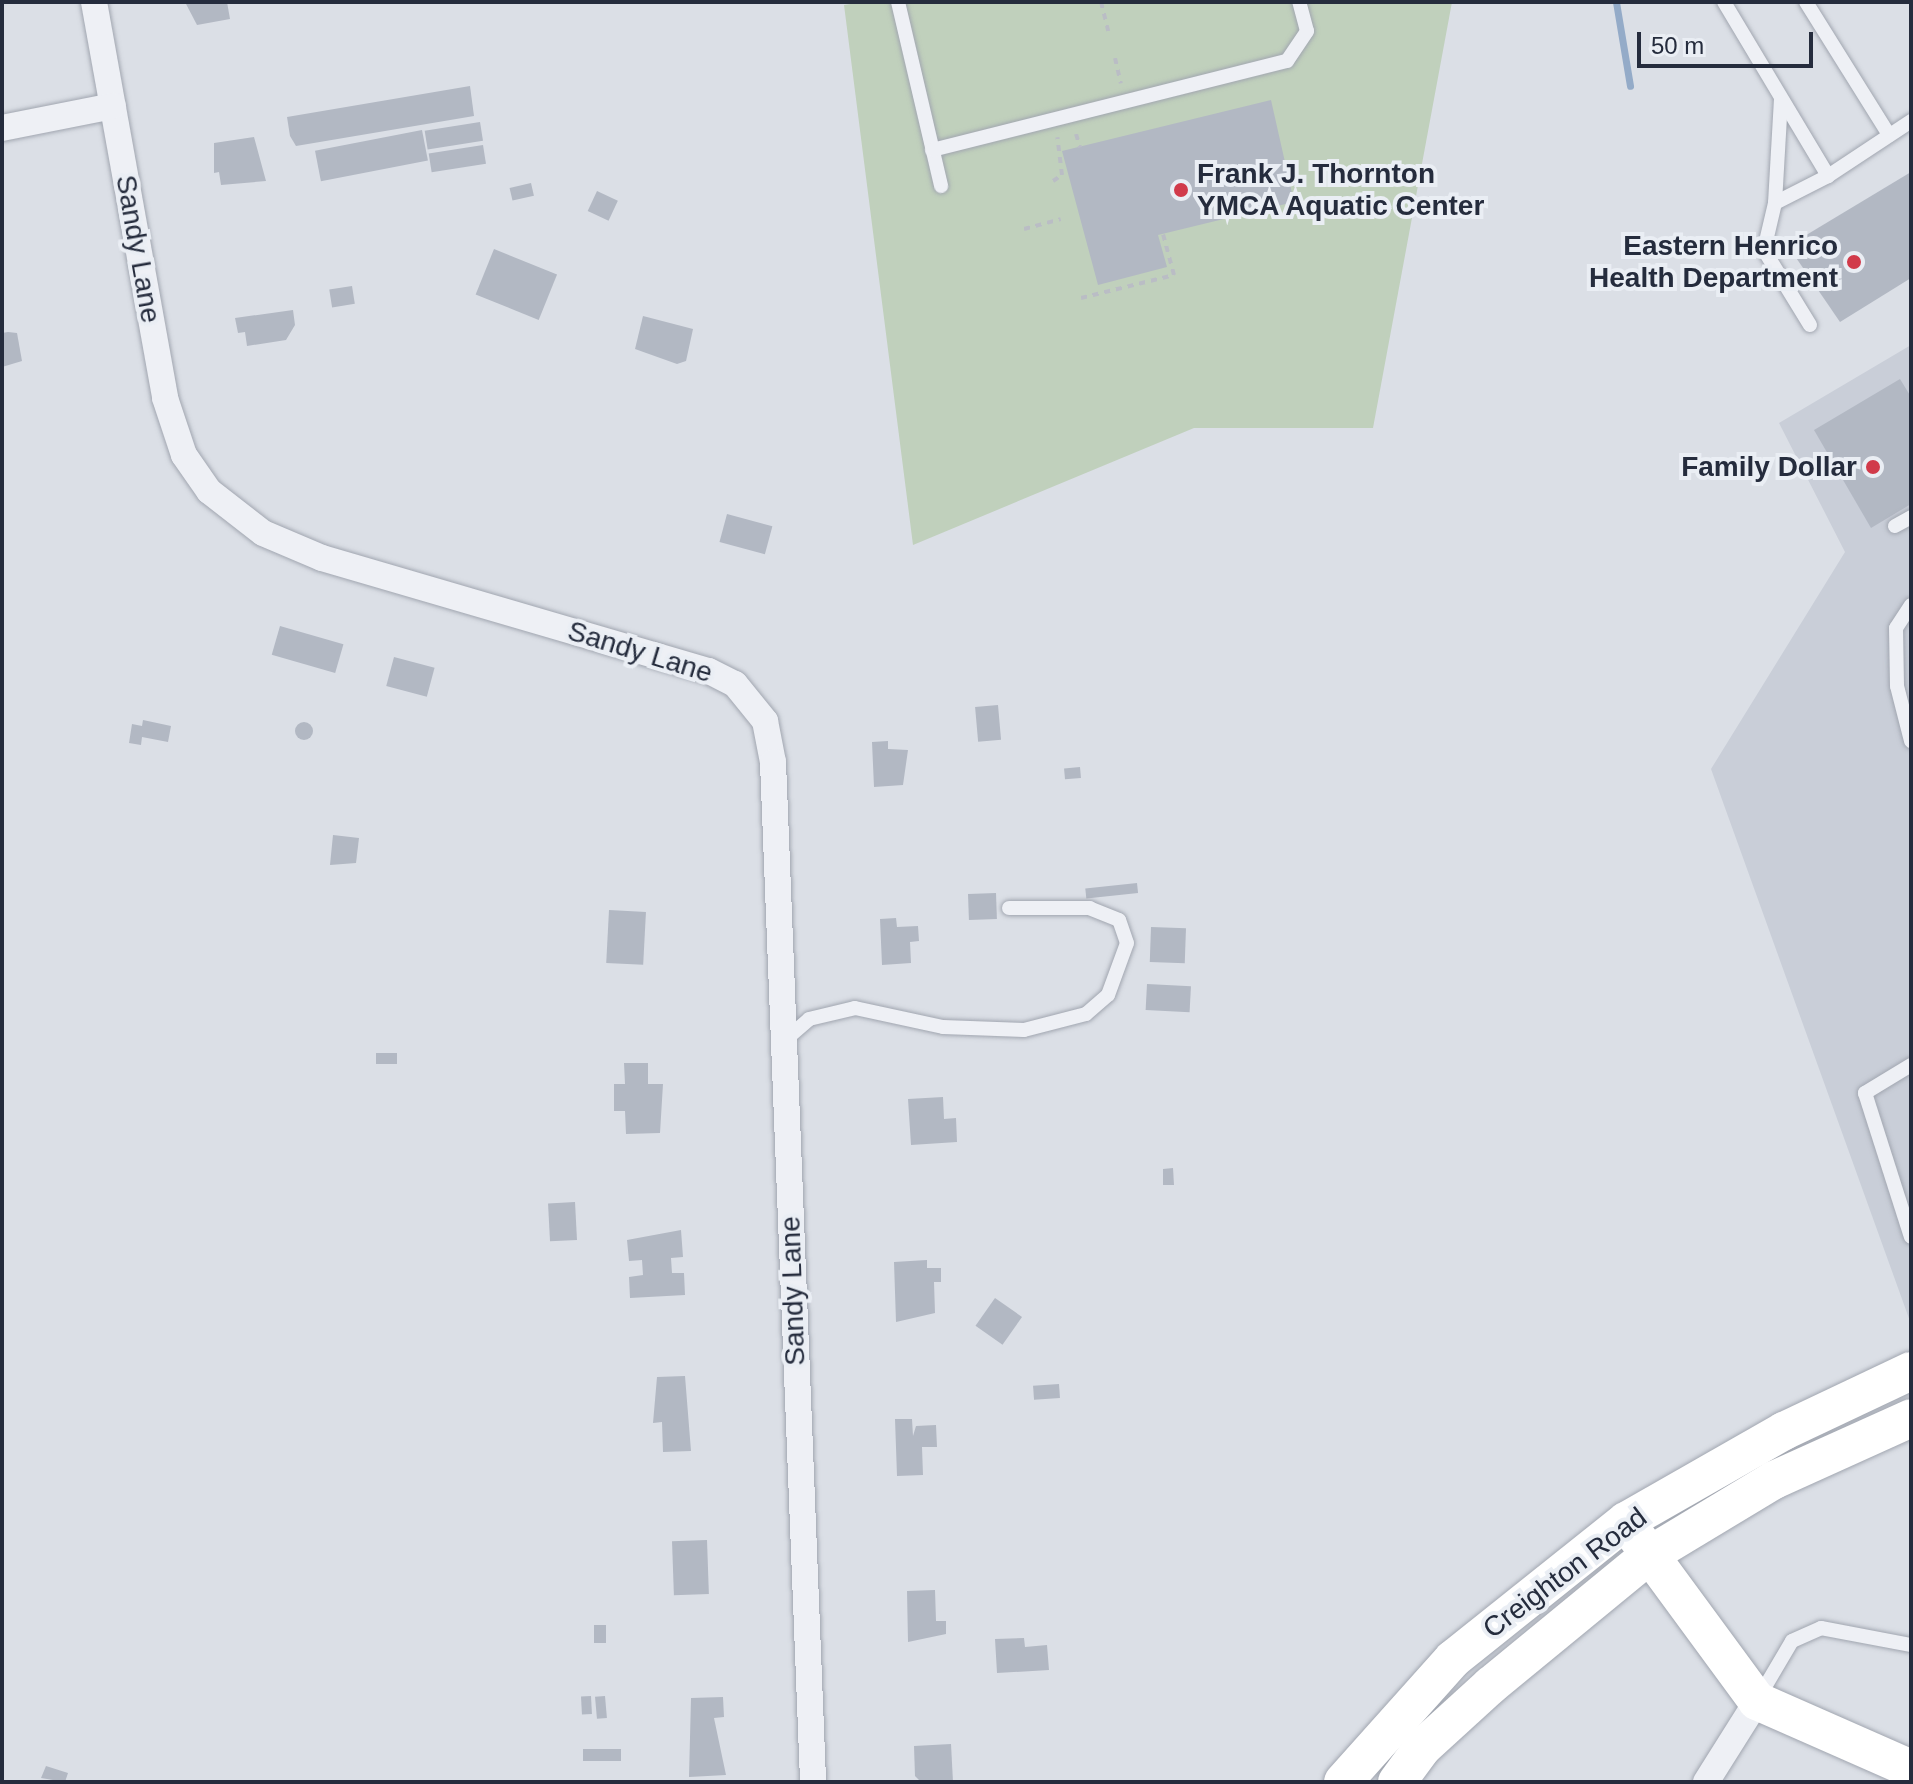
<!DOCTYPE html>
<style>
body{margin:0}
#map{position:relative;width:1913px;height:1784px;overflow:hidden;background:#dbdfe6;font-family:Arial,sans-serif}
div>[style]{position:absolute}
.built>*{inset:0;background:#c9ced8}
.green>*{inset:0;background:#c0d0bc}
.stream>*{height:7px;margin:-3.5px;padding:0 3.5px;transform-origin:3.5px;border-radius:3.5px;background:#94abc8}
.building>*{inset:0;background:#b2b8c3;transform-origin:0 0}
.round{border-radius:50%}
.path>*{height:4px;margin-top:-2px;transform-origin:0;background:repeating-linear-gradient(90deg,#babdc5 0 6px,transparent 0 12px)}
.roads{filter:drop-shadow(0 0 2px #a1a6b0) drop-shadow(0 0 2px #a1a6b0)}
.lane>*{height:14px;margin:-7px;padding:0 7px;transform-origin:7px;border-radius:7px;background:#eef0f5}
.street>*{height:26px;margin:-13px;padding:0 13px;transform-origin:13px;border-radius:13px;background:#eef0f5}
.secondary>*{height:38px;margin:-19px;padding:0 19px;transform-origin:19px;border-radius:19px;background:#fff}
.dots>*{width:22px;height:22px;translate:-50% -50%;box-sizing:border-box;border:4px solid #eaeef4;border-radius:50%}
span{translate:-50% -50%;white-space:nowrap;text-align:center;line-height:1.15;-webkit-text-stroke:8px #eaeef4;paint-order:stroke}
.poi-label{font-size:28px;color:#252c3d;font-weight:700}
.left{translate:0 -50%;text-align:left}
.right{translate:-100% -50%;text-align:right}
.street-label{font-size:28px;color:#252c3d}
.frame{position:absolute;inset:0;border:4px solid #252c3d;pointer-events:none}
.scale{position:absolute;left:1637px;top:32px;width:176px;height:36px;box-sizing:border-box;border:4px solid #252c3d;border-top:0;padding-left:10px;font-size:24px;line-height:28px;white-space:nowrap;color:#252c3d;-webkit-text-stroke:6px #eaeef4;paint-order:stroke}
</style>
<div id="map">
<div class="built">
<i style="clip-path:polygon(1911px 345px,1911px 1324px,1711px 769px,1845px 552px,1779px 423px)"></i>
</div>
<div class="green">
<i style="clip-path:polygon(863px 2px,1452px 2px,1373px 428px,1194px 428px,913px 545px,844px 5px)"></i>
</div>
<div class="stream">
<i style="left:1616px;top:2px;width:85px;rotate:80.5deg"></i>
</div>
<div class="building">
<i style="clip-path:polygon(185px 2px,227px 2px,230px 19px,197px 25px)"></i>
<i style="clip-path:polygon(470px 86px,474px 116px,296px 146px,290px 136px,287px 117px)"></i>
<i style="clip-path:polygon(1271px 100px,1294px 202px,1158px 235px,1167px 267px,1098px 285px,1062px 151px)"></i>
<i style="left:480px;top:122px;width:19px;height:56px;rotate:81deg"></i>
<i style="left:422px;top:130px;width:31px;height:109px;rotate:79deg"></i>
<i style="clip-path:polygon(254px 137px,266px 181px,221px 185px,219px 172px,214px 173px,214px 143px)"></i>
<i style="left:483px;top:145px;width:19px;height:55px;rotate:81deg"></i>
<i style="clip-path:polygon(1911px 172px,1911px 278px,1840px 322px,1788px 246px)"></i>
<i style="left:531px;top:183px;width:13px;height:22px;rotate:77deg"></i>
<i style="left:597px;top:191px;width:23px;height:22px;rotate:25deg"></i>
<i style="left:494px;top:249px;width:68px;height:49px;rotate:22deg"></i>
<i style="left:352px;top:286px;width:18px;height:23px;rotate:81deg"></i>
<i style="clip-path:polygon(293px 310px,295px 325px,286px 340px,247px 346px,245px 332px,238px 333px,235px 318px)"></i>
<i style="clip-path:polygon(643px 316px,693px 329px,686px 361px,677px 364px,635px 349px)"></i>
<i style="clip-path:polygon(8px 332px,17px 333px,22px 361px,2px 367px,2px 333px)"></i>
<i style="clip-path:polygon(1900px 379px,1911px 397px,1911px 504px,1871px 528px,1814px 430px)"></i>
<i style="left:727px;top:514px;width:47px;height:29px;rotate:15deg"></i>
<i style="left:280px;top:626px;width:66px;height:30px;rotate:16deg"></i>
<i style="left:394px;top:657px;width:42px;height:30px;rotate:15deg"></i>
<i style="left:998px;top:705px;width:35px;height:23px;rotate:85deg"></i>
<i style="clip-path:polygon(143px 720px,171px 726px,168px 742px,142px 737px,141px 745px,129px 743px,132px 724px,142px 726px)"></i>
<i class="round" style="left:295px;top:722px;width:18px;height:18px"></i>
<i style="clip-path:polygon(888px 741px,888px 749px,908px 750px,903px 785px,874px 787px,872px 742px)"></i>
<i style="left:1080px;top:767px;width:11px;height:16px;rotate:85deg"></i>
<i style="clip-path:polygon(333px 835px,359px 838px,356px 863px,330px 865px)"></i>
<i style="left:1137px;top:883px;width:10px;height:52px;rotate:84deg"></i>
<i style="left:996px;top:893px;width:26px;height:28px;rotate:88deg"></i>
<i style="left:609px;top:910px;width:37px;height:53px;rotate:3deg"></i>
<i style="clip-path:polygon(896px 918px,897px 927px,918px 926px,919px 941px,910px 942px,911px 963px,882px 965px,880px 919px)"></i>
<i style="left:1151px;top:927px;width:35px;height:35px;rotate:2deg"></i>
<i style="left:1147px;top:984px;width:44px;height:26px;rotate:3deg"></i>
<i style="left:376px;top:1053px;width:21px;height:11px"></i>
<i style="clip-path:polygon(624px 1063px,648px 1063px,648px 1084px,663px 1084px,660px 1133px,626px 1134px,625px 1111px,614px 1111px,614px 1084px,625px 1084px)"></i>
<i style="clip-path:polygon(943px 1097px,944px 1119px,956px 1118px,957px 1142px,911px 1145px,908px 1099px)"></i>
<i style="clip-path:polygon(1173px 1168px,1174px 1185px,1163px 1185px,1163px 1169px)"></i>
<i style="left:575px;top:1202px;width:38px;height:27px;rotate:87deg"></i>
<i style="clip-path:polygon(681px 1230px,683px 1257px,671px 1258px,672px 1273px,684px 1273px,685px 1295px,630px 1298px,629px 1277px,643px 1275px,642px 1260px,629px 1261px,627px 1240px)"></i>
<i style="clip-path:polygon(927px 1260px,927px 1268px,941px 1268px,941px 1282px,934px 1282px,935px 1313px,896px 1322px,894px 1262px)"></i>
<i style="left:995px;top:1298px;width:33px;height:34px;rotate:35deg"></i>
<i style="clip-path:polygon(685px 1376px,691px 1451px,663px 1452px,662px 1422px,653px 1423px,657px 1377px)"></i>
<i style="left:1059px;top:1384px;width:14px;height:26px;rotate:86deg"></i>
<i style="clip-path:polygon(895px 1419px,912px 1419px,913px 1436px,916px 1426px,936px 1425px,937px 1447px,922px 1447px,923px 1475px,897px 1476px)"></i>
<i style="left:707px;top:1540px;width:54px;height:35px;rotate:88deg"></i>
<i style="clip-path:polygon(935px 1590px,936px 1621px,946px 1621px,946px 1634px,908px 1642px,907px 1591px)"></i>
<i style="left:594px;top:1625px;width:12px;height:18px"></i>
<i style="clip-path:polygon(1024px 1638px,1025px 1647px,1047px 1645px,1049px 1670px,997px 1673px,995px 1639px)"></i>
<i style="left:591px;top:1696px;width:18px;height:10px;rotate:87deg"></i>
<i style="left:605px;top:1696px;width:22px;height:10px;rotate:85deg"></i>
<i style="clip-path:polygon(723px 1697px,724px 1717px,714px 1718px,726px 1775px,689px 1777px,691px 1698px)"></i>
<i style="clip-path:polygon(951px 1744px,953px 1782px,921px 1782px,915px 1776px,914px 1746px)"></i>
<i style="left:583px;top:1749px;width:38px;height:12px"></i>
<i style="clip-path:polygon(46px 1766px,68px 1773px,65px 1782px,41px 1778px)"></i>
</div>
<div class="path">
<i style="left:1101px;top:2px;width:30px;rotate:76deg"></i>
<i style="left:1115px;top:58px;width:26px;rotate:77deg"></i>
<i style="left:1076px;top:134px;width:14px;rotate:73deg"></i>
<i style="left:1053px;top:181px;width:11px;rotate:-34deg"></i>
<i style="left:1062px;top:175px;width:38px;rotate:-97deg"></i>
<i style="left:1024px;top:229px;width:38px;rotate:-15deg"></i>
<i style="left:1081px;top:298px;width:96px;rotate:-13.9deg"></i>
<i style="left:1174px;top:275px;width:42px;rotate:-105deg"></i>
</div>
<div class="roads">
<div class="lane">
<i style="left:898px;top:2px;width:189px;rotate:76.8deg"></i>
<i style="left:1724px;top:2px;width:203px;rotate:59.1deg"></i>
<i style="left:1828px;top:176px;width:100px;rotate:-33.5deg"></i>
<i style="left:1806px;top:2px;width:157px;rotate:58deg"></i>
<i style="left:1781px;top:99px;width:104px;rotate:93.3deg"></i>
<i style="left:1775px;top:203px;width:48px;rotate:103.2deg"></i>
<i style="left:1764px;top:250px;width:88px;rotate:58.5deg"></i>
<i style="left:932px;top:150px;width:366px;rotate:-14.1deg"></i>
<i style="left:1287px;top:61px;width:36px;rotate:-56deg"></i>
<i style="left:1307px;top:31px;width:30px;rotate:-105deg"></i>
<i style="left:1775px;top:203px;width:59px;rotate:-27deg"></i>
<i style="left:1895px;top:526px;width:18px;rotate:-29deg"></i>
<i style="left:1911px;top:605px;width:27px;rotate:123deg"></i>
<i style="left:1896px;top:628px;width:58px;rotate:89deg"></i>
<i style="left:1897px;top:686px;width:57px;rotate:75.7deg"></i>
<i style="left:784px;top:1041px;width:33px;rotate:-41deg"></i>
<i style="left:809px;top:1019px;width:47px;rotate:-13.4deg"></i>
<i style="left:855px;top:1008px;width:90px;rotate:12.2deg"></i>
<i style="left:943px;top:1027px;width:81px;rotate:2.1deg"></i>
<i style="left:1024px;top:1030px;width:64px;rotate:-14.5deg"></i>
<i style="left:1086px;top:1014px;width:29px;rotate:-41deg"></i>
<i style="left:1108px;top:995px;width:55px;rotate:-69.9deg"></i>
<i style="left:1127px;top:943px;width:24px;rotate:-109deg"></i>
<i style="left:1119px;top:920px;width:31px;rotate:-158deg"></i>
<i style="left:1090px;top:908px;width:81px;rotate:180deg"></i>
<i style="left:1911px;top:1065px;width:54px;rotate:148.7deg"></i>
<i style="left:1865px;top:1093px;width:151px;rotate:72.3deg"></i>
<i style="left:1759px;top:1697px;width:65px;rotate:-59.5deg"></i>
<i style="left:1792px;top:1641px;width:32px;rotate:-24deg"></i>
<i style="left:1821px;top:1628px;width:92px;rotate:10.7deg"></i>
</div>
<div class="street">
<i style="left:94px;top:2px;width:402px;rotate:79.8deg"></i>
<i style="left:165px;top:398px;width:60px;rotate:71.6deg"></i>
<i style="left:184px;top:455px;width:44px;rotate:55.2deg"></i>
<i style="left:209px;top:491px;width:68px;rotate:37.9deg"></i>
<i style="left:263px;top:533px;width:64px;rotate:23deg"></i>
<i style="left:322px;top:558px;width:403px;rotate:16.3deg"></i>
<i style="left:709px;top:671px;width:29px;rotate:27deg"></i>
<i style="left:735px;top:684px;width:48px;rotate:51deg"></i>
<i style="left:765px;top:721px;width:42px;rotate:79deg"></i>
<i style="left:773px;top:762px;width:1021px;rotate:87.75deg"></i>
<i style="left:2px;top:128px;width:113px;rotate:-11.2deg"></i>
<i style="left:1706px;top:1782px;width:96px;rotate:-57.8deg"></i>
</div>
<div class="secondary">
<i style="left:1636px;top:1536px;width:205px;rotate:53.7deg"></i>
<i style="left:1757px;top:1701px;width:168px;rotate:23.8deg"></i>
<i style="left:1343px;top:1782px;width:165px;rotate:-48.2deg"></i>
<i style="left:1453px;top:1659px;width:221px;rotate:-38.6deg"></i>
<i style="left:1626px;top:1521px;width:182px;rotate:-29.7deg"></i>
<i style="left:1784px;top:1431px;width:140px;rotate:-25.3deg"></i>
<i style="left:1397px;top:1782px;width:42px;rotate:-53.7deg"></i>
<i style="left:1422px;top:1748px;width:93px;rotate:-42.4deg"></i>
<i style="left:1491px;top:1685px;width:203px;rotate:-39.4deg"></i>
<i style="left:1648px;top:1556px;width:147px;rotate:-31.1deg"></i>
<i style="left:1774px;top:1480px;width:150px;rotate:-24.3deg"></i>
</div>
</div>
<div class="dots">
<i style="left:1181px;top:190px;background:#d13a4a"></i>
<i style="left:1854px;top:262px;background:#d13a4a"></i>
<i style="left:1873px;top:467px;background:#d13a4a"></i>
</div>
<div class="poi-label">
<span class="left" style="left:1197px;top:190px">Frank J. Thornton<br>YMCA Aquatic Center</span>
<span class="right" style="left:1838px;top:262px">Eastern Henrico<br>Health Department</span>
<span class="right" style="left:1857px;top:467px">Family Dollar</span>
</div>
<div class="street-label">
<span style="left:138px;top:249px;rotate:80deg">Sandy Lane</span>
<span style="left:640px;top:652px;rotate:17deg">Sandy Lane</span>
<span style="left:793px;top:1291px;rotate:-92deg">Sandy Lane</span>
<span style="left:1565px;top:1573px;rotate:-37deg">Creighton Road</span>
</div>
<div class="frame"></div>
<div class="scale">50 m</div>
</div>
